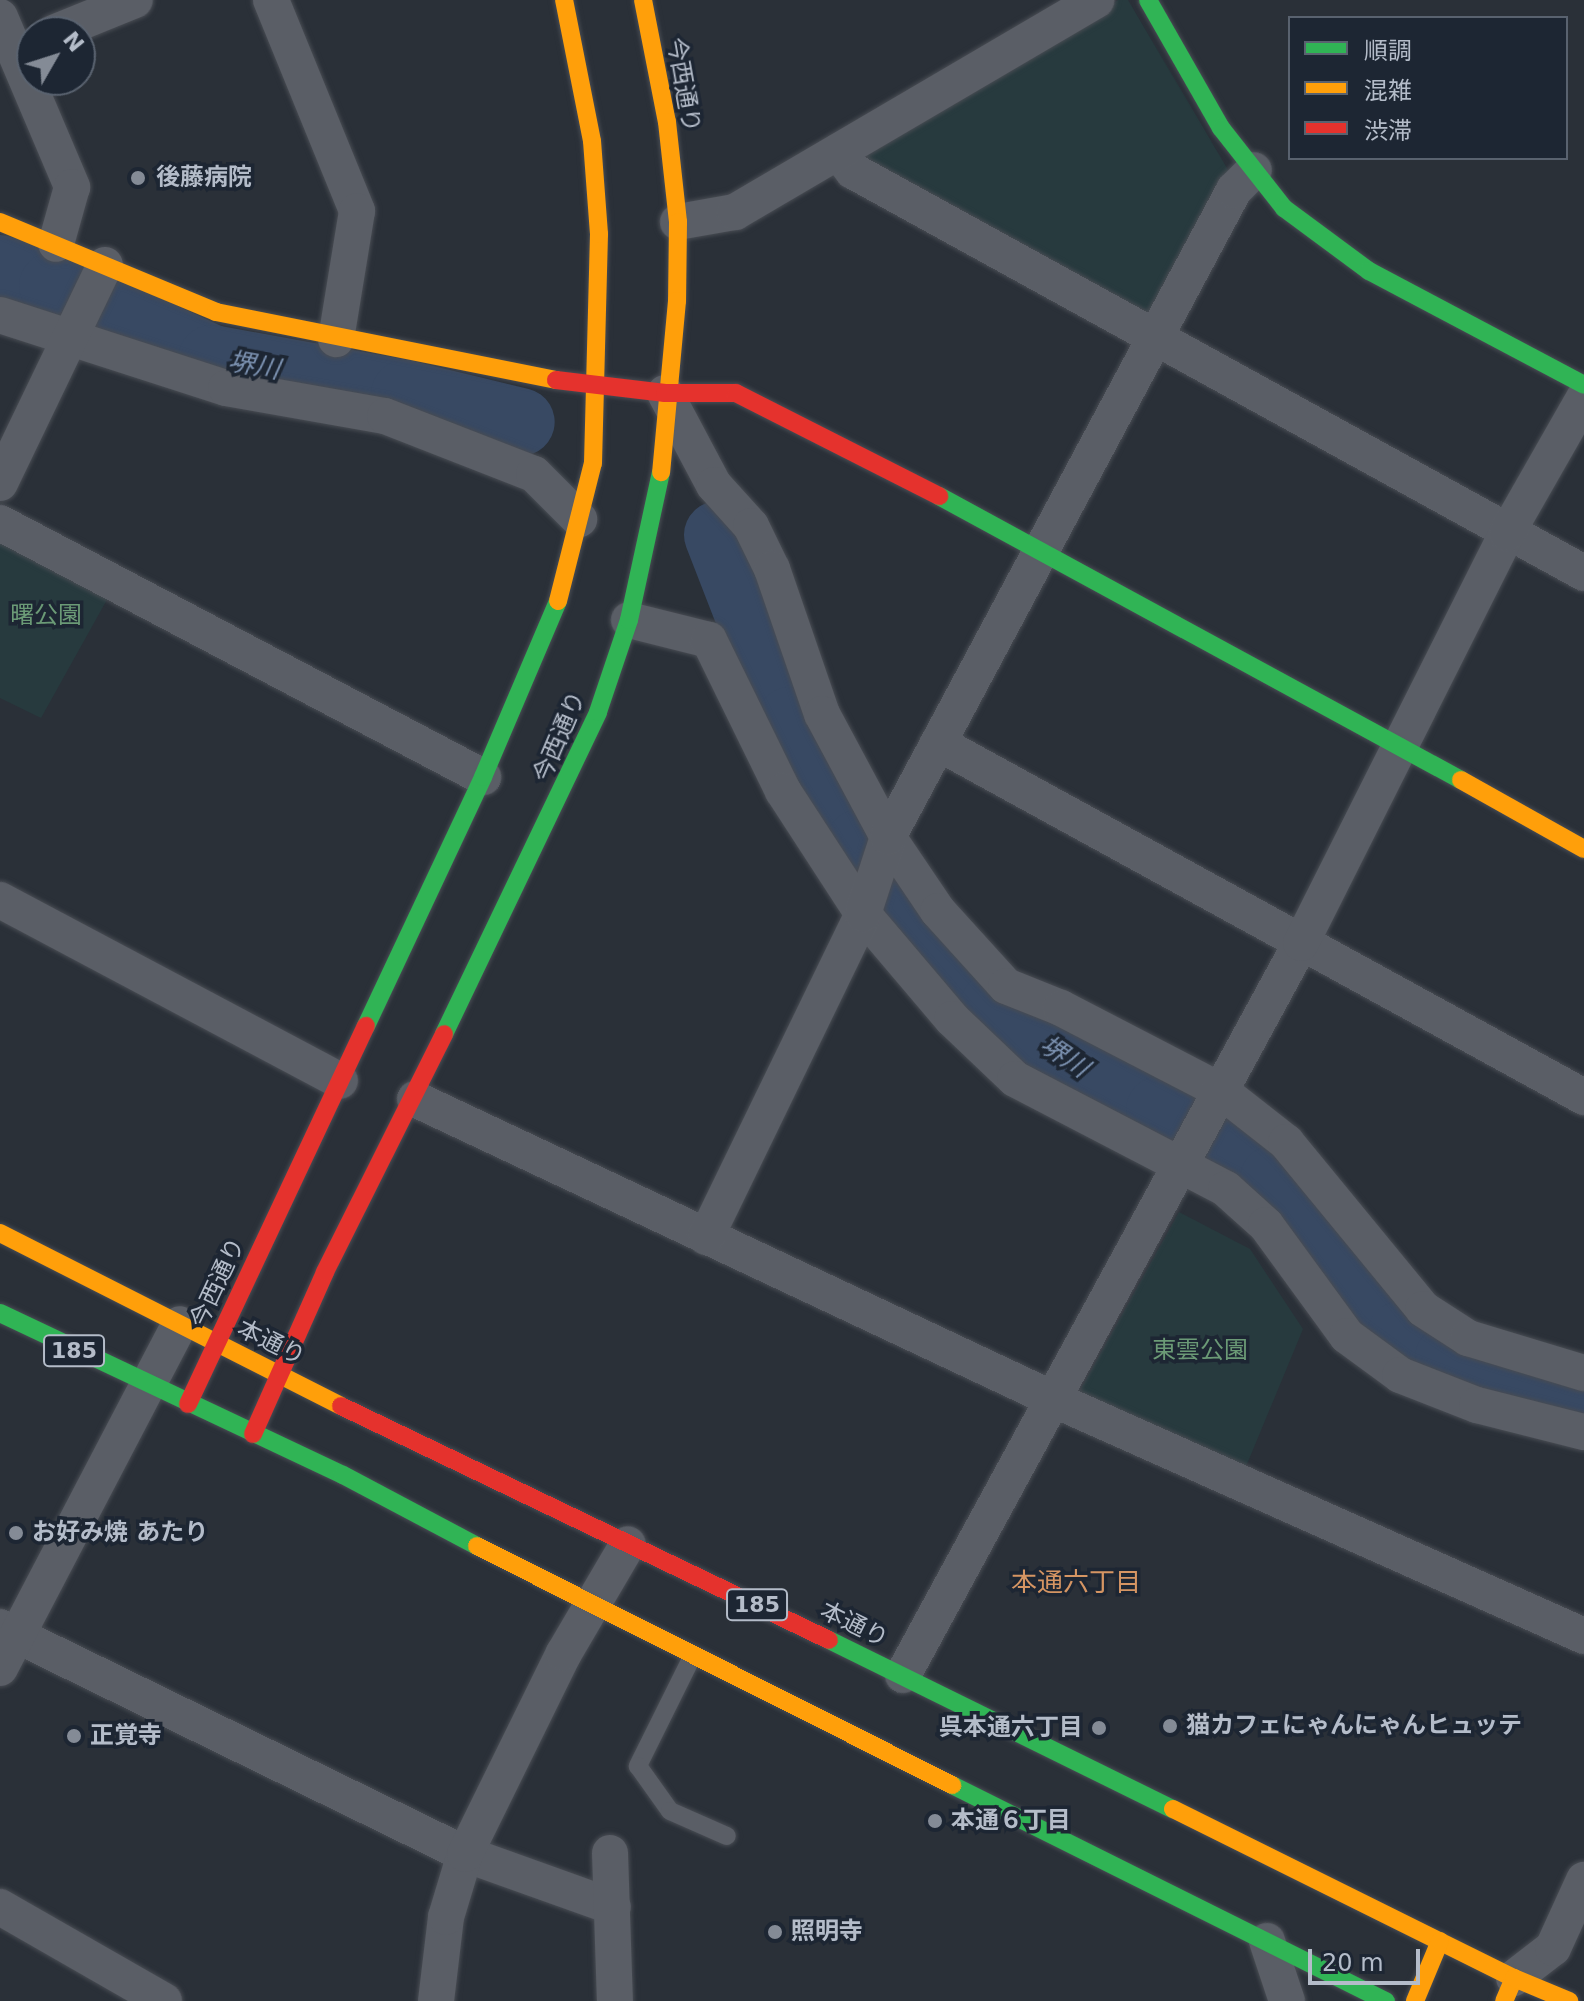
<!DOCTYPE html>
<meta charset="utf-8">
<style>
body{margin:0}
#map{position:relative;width:1584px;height:2001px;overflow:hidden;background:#2a3038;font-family:"DejaVu Sans","Noto Sans JP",sans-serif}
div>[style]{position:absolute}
.green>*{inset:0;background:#273a3e}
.river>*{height:68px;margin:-34px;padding:0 34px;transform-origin:34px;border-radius:34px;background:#384963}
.roads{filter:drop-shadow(0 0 2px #484c53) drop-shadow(0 0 2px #484c53)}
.lane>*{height:18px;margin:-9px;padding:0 9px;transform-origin:9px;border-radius:9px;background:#5a5e66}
.street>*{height:36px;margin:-18px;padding:0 18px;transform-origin:18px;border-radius:18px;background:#5a5e66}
.fast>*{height:18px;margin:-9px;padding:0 9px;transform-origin:9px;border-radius:9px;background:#30b455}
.slow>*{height:18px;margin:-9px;padding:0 9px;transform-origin:9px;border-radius:9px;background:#ff9f0a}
.jam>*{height:18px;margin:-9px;padding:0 9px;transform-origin:9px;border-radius:9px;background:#e5322d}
.dots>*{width:22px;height:22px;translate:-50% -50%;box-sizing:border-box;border:4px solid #1d2633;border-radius:50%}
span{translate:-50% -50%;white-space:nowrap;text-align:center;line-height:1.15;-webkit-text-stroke:7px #1d2633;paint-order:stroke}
.shield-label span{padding:2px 6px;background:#1d2633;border:2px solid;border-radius:6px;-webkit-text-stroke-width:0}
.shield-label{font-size:22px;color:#b4bcc9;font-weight:700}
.street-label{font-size:24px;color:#b4bcc9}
.poi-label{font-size:24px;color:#b4bcc9;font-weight:700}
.left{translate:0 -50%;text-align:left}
.right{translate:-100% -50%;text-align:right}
.park-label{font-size:24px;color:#6b9a76}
.water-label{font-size:26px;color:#7c92b1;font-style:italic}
.neighbourhood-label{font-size:26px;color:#d59563}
.legend{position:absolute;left:1288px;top:16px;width:280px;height:144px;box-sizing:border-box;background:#1d2633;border:2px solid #59626f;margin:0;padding:10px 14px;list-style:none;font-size:24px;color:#b4bcc9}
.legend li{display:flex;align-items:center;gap:16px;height:40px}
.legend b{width:40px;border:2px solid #59626f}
.north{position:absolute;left:16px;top:16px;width:80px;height:80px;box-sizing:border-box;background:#1d2633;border:2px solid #59626f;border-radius:50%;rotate:51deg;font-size:22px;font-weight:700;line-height:32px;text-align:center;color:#b4bcc9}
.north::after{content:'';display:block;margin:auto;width:28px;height:36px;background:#848b96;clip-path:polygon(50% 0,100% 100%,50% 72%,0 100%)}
.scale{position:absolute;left:1308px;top:1949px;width:112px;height:36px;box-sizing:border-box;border:4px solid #b4bcc9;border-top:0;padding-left:10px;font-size:24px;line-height:28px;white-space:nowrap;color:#b4bcc9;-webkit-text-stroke:6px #1d2633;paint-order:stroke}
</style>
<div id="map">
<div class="green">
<i style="clip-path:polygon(1118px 0,1128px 0,1231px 175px,1150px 321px,855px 155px)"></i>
<i style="clip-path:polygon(0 541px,109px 596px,41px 718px,0 698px)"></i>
<i style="clip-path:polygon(1179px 1212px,1250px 1249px,1303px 1329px,1245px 1469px,1079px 1392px)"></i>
</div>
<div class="river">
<i style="left:0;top:269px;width:56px;rotate:17.8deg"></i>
<i style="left:53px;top:286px;width:175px;rotate:24.7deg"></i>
<i style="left:212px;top:359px;width:196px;rotate:10.3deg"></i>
<i style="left:405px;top:394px;width:119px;rotate:13.6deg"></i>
<i style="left:718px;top:535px;width:199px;rotate:68.8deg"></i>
<i style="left:790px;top:721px;width:141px;rotate:60.2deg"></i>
<i style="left:860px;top:843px;width:211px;rotate:50.6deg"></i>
<i style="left:994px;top:1006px;width:96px;rotate:37.8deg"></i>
<i style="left:1070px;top:1065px;width:101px;rotate:26.6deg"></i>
<i style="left:1160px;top:1110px;width:133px;rotate:31.2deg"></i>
<i style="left:1274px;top:1179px;width:201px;rotate:50.9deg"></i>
<i style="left:1401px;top:1335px;width:53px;rotate:25.6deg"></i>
<i style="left:1449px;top:1358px;width:140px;rotate:15.7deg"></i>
</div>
<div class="roads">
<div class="lane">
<i style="left:692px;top:1657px;width:122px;rotate:116.4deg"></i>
<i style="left:638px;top:1766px;width:55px;rotate:54.6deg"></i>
<i style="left:670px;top:1811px;width:62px;rotate:23.7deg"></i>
</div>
<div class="street">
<i style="left:271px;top:0;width:228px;rotate:67.8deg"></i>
<i style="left:357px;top:211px;width:130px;rotate:99.3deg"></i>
<i style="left:0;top:17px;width:185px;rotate:67deg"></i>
<i style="left:72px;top:187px;width:59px;rotate:105.7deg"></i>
<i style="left:56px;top:32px;width:85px;rotate:-22.1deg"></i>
<i style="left:838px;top:152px;width:24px;rotate:52deg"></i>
<i style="left:853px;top:171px;width:834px;rotate:28.81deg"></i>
<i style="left:678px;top:222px;width:58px;rotate:-10deg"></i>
<i style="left:735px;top:212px;width:419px;rotate:-30.4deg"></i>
<i style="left:0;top:315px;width:237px;rotate:17.9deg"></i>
<i style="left:226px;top:388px;width:161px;rotate:10deg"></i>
<i style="left:385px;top:416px;width:160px;rotate:21.3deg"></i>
<i style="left:534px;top:474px;width:64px;rotate:45deg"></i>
<i style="left:665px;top:393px;width:104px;rotate:62deg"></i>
<i style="left:714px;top:485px;width:55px;rotate:47.9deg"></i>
<i style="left:751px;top:526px;width:48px;rotate:64deg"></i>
<i style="left:772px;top:569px;width:153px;rotate:71deg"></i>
<i style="left:822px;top:714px;width:140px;rotate:61.8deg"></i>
<i style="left:888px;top:837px;width:89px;rotate:56deg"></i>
<i style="left:938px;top:911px;width:101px;rotate:47.8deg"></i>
<i style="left:1006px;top:986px;width:59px;rotate:21.8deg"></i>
<i style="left:1061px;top:1008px;width:180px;rotate:27.4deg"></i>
<i style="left:1221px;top:1091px;width:83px;rotate:38.1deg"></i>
<i style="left:1286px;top:1142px;width:216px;rotate:50.6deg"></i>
<i style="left:1423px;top:1309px;width:54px;rotate:32.8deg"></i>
<i style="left:1468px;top:1338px;width:121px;rotate:16.8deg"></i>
<i style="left:0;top:483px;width:242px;rotate:-64.3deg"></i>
<i style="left:0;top:523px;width:546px;rotate:27.74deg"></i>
<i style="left:629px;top:620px;width:82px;rotate:14deg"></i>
<i style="left:709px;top:640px;width:168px;rotate:63.9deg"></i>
<i style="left:783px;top:791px;width:147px;rotate:57deg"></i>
<i style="left:863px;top:914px;width:138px;rotate:49.7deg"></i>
<i style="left:952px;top:1019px;width:87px;rotate:43.6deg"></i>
<i style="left:1015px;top:1079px;width:238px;rotate:27.5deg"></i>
<i style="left:1226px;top:1189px;width:54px;rotate:42deg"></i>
<i style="left:1266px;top:1225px;width:137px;rotate:53.9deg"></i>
<i style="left:1347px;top:1336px;width:66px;rotate:36.3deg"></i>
<i style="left:1400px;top:1375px;width:83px;rotate:21.3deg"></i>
<i style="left:1477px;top:1405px;width:110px;rotate:14.2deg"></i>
<i style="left:938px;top:743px;width:737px;rotate:28.72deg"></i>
<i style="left:0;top:900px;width:385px;rotate:28deg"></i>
<i style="left:415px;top:1099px;width:707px;rotate:25.19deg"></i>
<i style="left:1055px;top:1400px;width:579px;rotate:24.04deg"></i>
<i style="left:706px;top:1237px;width:359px;rotate:-64.1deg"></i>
<i style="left:863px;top:914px;width:81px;rotate:-72deg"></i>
<i style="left:888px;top:837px;width:734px;rotate:-61.86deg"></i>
<i style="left:1234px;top:190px;width:28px;rotate:-45deg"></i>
<i style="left:0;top:1627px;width:517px;rotate:26.02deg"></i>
<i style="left:465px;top:1854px;width:157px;rotate:19.7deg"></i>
<i style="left:0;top:1668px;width:388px;rotate:-62.4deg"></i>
<i style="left:903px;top:1675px;width:833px;rotate:-61.47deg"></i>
<i style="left:1301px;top:943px;width:459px;rotate:-63.3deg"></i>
<i style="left:1507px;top:533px;width:155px;rotate:-60.3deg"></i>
<i style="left:610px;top:1853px;width:148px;rotate:88.1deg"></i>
<i style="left:0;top:1907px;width:189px;rotate:29.8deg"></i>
<i style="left:1267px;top:1941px;width:63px;rotate:71.6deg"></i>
<i style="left:1514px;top:1978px;width:49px;rotate:-37.6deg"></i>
<i style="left:1553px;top:1948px;width:75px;rotate:-65.5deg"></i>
<i style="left:436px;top:2001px;width:85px;rotate:-83.2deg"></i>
<i style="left:446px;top:1917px;width:66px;rotate:-73.2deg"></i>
<i style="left:465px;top:1854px;width:224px;rotate:-63.8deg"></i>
<i style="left:564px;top:1653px;width:126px;rotate:-59.6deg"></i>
</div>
<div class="fast">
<i style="left:1148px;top:0;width:147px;rotate:60.3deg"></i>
<i style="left:1221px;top:128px;width:102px;rotate:51.8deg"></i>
<i style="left:1284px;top:208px;width:106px;rotate:36.5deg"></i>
<i style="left:1369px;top:271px;width:243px;rotate:27.9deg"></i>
<i style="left:939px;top:496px;width:594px;rotate:28.55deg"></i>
<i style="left:366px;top:1026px;width:275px;rotate:-64.8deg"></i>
<i style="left:483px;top:777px;width:191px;rotate:-66.9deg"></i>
<i style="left:444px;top:1034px;width:357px;rotate:-64.4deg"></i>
<i style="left:598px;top:712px;width:97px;rotate:-71.4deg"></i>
<i style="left:629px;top:620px;width:151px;rotate:-77.8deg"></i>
<i style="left:0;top:1313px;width:379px;rotate:25.3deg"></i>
<i style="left:343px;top:1475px;width:152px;rotate:27.9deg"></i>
<i style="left:829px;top:1640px;width:383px;rotate:26.2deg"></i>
<i style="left:952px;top:1785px;width:485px;rotate:26.5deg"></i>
</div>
<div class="slow">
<i style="left:643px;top:0;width:124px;rotate:78.9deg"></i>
<i style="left:667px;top:122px;width:101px;rotate:83.7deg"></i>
<i style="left:678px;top:222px;width:79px;rotate:90.7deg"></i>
<i style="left:677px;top:301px;width:172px;rotate:95.3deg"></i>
<i style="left:0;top:222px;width:234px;rotate:22.6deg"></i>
<i style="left:216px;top:312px;width:347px;rotate:11.3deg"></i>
<i style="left:558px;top:601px;width:142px;rotate:-75.8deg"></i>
<i style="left:593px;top:463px;width:229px;rotate:-88.5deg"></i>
<i style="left:599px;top:234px;width:93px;rotate:-94.3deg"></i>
<i style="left:592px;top:141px;width:144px;rotate:-101.2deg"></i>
<i style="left:1461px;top:780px;width:141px;rotate:29.3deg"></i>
<i style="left:0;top:1233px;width:382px;rotate:26.9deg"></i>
<i style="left:477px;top:1546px;width:532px;rotate:26.71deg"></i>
<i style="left:1173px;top:1809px;width:381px;rotate:26.4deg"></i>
<i style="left:1514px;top:1978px;width:25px;rotate:113deg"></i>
<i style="left:1514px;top:1978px;width:60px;rotate:22.7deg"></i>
<i style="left:1415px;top:2001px;width:65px;rotate:-67.4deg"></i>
</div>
<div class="jam">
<i style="left:556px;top:380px;width:110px;rotate:6.8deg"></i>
<i style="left:665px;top:393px;width:71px"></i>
<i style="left:736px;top:393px;width:228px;rotate:26.9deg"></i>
<i style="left:188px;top:1404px;width:418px;rotate:-64.8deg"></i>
<i style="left:341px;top:1406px;width:541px;rotate:25.62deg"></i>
<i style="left:253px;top:1434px;width:177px;rotate:-66deg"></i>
<i style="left:325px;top:1272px;width:266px;rotate:-63.4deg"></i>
</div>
</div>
<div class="dots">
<i style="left:138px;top:178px;background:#848b96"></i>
<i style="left:16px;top:1533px;background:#848b96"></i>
<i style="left:1170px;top:1726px;background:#848b96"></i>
<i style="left:1099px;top:1728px;background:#848b96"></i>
<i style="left:74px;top:1736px;background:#848b96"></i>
<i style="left:935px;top:1821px;background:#848b96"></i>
<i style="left:775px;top:1932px;background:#848b96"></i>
</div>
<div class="shield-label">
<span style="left:74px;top:1351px">185</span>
<span style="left:757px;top:1605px">185</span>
</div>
<div class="street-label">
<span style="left:683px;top:85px;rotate:80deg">今西通り</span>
<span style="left:560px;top:737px;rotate:-67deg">今西通り</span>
<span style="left:218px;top:1283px;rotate:-65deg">今西通り</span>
<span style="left:271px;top:1343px;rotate:26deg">本通り</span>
<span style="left:854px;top:1625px;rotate:26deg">本通り</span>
</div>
<div class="poi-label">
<span class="left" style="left:156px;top:178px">後藤病院</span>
<span class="left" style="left:32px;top:1533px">お好み焼 あたり</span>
<span class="left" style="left:1186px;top:1726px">猫カフェにゃんにゃんヒュッテ</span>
<span class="right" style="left:1083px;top:1728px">呉本通六丁目</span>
<span class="left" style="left:90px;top:1736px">正覚寺</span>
<span class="left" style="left:951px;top:1821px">本通６丁目</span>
<span class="left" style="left:791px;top:1932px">照明寺</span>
</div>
<div class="park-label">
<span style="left:46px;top:616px">曙公園</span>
<span style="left:1200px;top:1351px">東雲公園</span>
</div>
<div class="water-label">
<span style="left:254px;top:366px;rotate:10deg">堺川</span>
<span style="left:1064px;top:1057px;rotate:34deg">堺川</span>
</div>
<div class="neighbourhood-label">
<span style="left:1076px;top:1583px">本通六丁目</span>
</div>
<ul class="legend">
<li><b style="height:10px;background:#30b455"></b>順調</li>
<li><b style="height:10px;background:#ff9f0a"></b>混雑</li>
<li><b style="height:10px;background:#e5322d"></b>渋滞</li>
</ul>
<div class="north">N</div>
<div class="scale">20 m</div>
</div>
